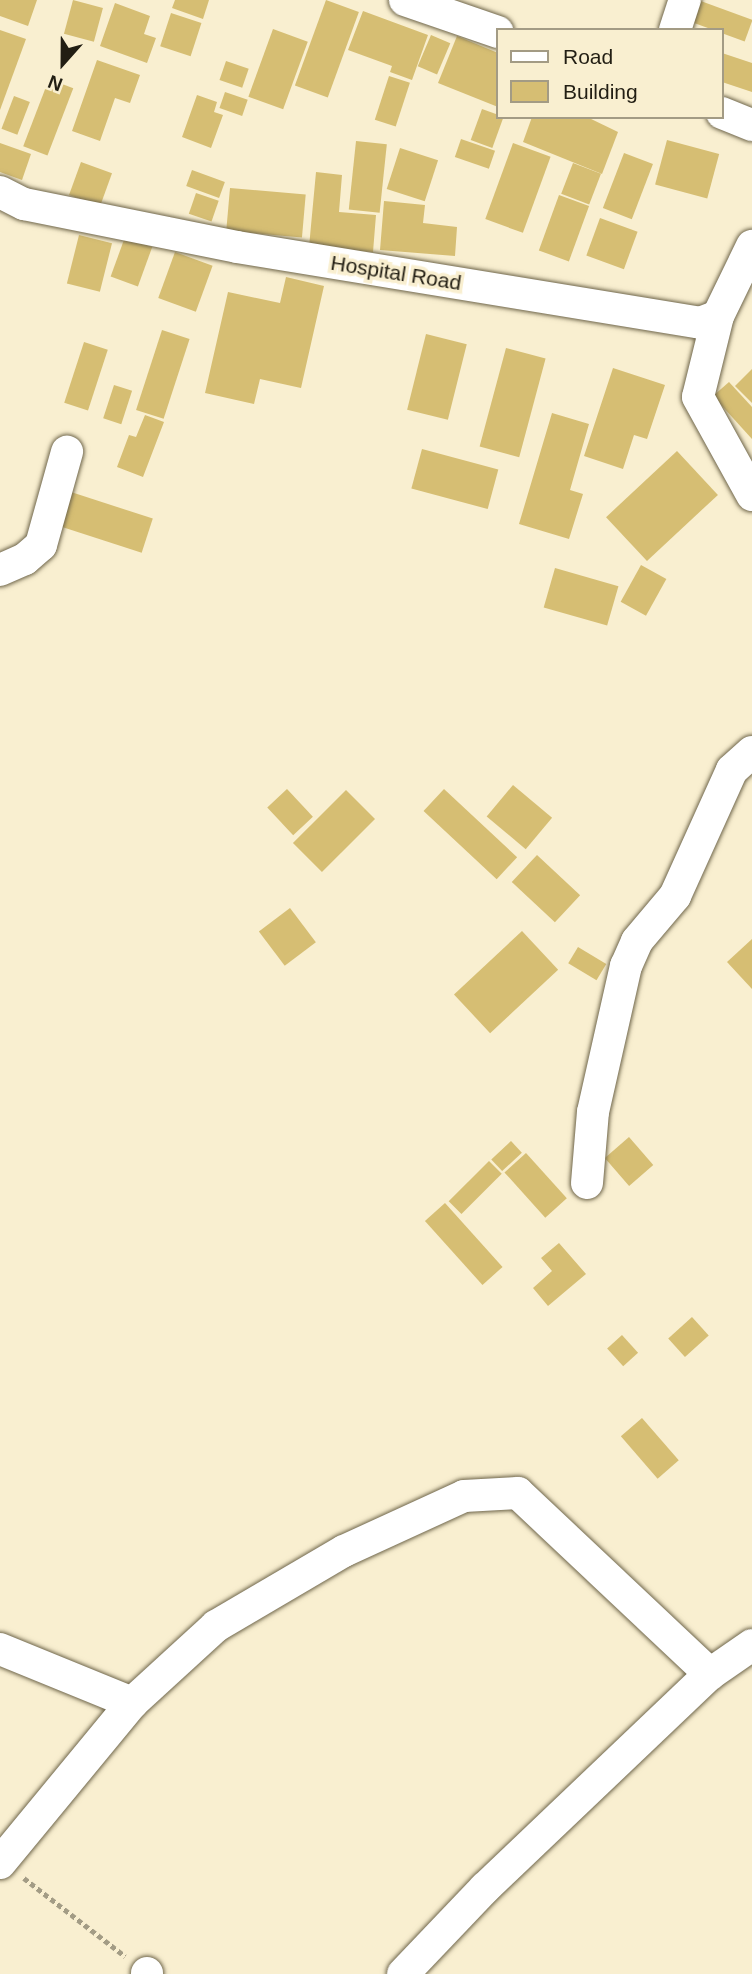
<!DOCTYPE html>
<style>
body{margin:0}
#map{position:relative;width:752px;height:1974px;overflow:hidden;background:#f9efd0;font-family:Helvetica,sans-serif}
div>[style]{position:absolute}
.building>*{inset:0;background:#d6be73;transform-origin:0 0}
.path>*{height:4.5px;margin-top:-2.25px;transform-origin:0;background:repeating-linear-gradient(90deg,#a39c85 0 5px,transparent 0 8.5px)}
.roads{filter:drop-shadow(0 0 2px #6f664b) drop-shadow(0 0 2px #6f664b)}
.minor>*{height:32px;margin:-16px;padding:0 16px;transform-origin:16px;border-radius:16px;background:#fff}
span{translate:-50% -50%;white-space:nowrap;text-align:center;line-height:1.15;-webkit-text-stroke:7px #f9efd0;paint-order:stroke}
.street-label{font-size:21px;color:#221e13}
.legend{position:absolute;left:496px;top:28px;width:228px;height:91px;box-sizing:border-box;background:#f9efd0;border:2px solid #a39b84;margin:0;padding:9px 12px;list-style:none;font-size:21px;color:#221e13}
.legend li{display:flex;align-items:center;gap:14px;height:35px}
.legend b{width:35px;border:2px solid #a39b84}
.north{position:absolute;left:28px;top:28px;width:70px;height:70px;-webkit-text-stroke:5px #f9efd0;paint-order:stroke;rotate:201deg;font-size:19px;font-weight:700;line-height:28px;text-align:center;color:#221e13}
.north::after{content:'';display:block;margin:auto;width:24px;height:32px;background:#221e13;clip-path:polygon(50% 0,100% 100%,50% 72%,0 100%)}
</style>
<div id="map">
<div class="building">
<i style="clip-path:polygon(0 0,37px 0,28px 26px,0 16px)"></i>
<i style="left:73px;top:0;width:31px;height:35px;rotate:15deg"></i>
<i style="clip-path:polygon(175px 0,209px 0,203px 19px,172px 8px)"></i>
<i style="left:326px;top:0;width:35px;height:91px;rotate:20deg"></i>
<i style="left:698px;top:0;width:58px;height:23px;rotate:20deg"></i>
<i style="clip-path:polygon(115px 3px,150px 16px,144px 34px,156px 38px,147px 63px,100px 46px)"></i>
<i style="clip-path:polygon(363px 11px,428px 35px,412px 80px,390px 72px,392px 66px,348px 50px)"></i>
<i style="left:171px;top:13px;width:32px;height:35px;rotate:18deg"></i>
<i style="left:273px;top:29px;width:37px;height:72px;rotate:20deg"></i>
<i style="clip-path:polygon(0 30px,26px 39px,0 110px)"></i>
<i style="left:431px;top:35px;width:21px;height:34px;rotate:23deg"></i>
<i style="clip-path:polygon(457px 36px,498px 53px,498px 107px,438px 83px)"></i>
<i style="clip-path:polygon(722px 53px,752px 63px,752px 92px,722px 82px)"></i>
<i style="clip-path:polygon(97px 60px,140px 75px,130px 103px,115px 98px,100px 141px,72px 131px)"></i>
<i style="left:226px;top:61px;width:24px;height:20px;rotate:19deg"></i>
<i style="left:389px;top:76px;width:22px;height:46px;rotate:18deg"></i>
<i style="left:49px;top:79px;width:26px;height:72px;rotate:21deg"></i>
<i style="left:225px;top:92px;width:24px;height:17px;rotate:19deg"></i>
<i style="clip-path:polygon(197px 95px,217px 102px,214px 112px,223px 115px,211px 148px,182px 137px)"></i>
<i style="left:14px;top:96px;width:17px;height:35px;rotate:21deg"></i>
<i style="left:482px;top:109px;width:23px;height:33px;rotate:20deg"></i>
<i style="clip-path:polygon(532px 117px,587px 117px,618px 132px,602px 174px,523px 142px)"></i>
<i style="left:461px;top:139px;width:36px;height:19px;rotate:19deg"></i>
<i style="left:667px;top:140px;width:54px;height:46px;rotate:15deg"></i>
<i style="left:356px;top:141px;width:31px;height:69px;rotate:6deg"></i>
<i style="clip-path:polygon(0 143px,31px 154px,22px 180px,0 172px)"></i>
<i style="left:513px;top:143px;width:40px;height:81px;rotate:20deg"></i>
<i style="left:400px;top:148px;width:40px;height:43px;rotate:18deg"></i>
<i style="left:624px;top:153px;width:31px;height:59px;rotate:21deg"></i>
<i style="left:81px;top:162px;width:33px;height:35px;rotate:20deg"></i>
<i style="left:573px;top:163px;width:30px;height:33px;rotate:21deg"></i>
<i style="left:192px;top:170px;width:35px;height:17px;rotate:20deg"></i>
<i style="clip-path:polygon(316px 172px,342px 175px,339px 212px,376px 215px,373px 252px,309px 247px)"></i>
<i style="left:230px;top:188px;width:76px;height:43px;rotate:5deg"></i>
<i style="left:196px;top:193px;width:24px;height:22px;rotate:19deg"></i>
<i style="left:559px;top:195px;width:32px;height:59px;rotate:20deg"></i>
<i style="clip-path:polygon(384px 201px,425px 205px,423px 223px,457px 227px,455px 256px,380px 250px)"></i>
<i style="left:600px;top:218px;width:40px;height:40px;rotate:20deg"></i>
<i style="left:79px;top:235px;width:34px;height:50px;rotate:14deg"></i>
<i style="left:125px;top:237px;width:29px;height:42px;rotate:20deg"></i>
<i style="left:175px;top:252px;width:40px;height:49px;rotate:20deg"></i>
<i style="clip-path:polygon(286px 277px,324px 286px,301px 388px,260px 379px,254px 404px,205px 393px,228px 292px,280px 303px)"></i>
<i style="left:162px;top:330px;width:29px;height:84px;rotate:18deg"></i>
<i style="left:426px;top:334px;width:42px;height:78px;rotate:14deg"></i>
<i style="left:84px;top:342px;width:25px;height:64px;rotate:18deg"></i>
<i style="left:506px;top:348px;width:41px;height:102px;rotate:15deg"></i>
<i style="clip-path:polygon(613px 368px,665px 385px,647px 439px,634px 435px,623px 469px,584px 456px)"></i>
<i style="clip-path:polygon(752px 369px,752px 403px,735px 386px)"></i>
<i style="clip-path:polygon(729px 382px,752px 407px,752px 439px,713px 396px)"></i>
<i style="left:114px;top:385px;width:19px;height:35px;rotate:18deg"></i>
<i style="clip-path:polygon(552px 413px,589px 424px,570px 490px,583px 494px,569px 539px,519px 524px)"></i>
<i style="clip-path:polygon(145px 415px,164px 422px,143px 477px,117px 467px,129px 435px,136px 437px)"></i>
<i style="left:422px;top:449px;width:79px;height:41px;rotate:15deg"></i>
<i style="left:677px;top:451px;width:60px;height:97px;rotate:47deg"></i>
<i style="left:71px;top:492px;width:86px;height:36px;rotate:18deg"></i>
<i style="left:641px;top:565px;width:29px;height:42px;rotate:29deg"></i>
<i style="left:555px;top:568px;width:66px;height:41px;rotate:16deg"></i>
<i style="left:513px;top:785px;width:51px;height:41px;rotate:40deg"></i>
<i style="left:287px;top:789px;width:38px;height:27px;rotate:47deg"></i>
<i style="left:444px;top:789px;width:100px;height:30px;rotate:43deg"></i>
<i style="left:346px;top:790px;width:41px;height:75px;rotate:45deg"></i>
<i style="left:537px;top:855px;width:59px;height:37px;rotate:43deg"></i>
<i style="left:290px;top:908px;width:43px;height:39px;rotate:53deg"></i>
<i style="left:522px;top:931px;width:53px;height:93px;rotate:47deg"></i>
<i style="clip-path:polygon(752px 939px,752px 989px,727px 962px)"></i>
<i style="left:578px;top:947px;width:33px;height:19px;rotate:31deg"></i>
<i style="left:629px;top:1137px;width:37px;height:32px;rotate:49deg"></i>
<i style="left:511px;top:1141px;width:16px;height:27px;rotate:47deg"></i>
<i style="left:526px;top:1153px;width:61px;height:29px;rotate:48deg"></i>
<i style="left:489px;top:1161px;width:18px;height:57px;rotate:45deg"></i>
<i style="left:445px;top:1203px;width:86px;height:27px;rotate:48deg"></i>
<i style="clip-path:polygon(559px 1243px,586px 1274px,548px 1306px,533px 1288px,552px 1271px,541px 1258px)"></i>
<i style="left:692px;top:1317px;width:25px;height:32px;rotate:48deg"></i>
<i style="left:622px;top:1335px;width:24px;height:20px;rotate:48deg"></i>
<i style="left:642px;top:1418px;width:56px;height:28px;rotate:49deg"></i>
</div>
<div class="path">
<i style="left:24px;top:1878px;width:128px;rotate:37.7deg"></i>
</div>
<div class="roads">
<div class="minor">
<i style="left:405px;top:0;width:98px;rotate:19deg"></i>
<i style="left:675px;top:30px;width:32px;rotate:-72deg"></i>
<i style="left:722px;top:113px;width:32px;rotate:22deg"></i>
<i style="left:0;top:192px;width:27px;rotate:27deg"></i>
<i style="left:24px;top:204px;width:217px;rotate:11.4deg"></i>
<i style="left:237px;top:247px;width:469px;rotate:9.3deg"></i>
<i style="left:700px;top:323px;width:19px;rotate:-21deg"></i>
<i style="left:718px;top:316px;width:78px;rotate:-64.1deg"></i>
<i style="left:718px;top:316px;width:83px;rotate:103.9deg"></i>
<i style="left:698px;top:397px;width:112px;rotate:61.1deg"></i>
<i style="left:0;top:570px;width:27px;rotate:-24deg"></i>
<i style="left:25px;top:559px;width:21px;rotate:-41deg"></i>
<i style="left:41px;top:545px;width:97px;rotate:-74.4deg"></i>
<i style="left:587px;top:1183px;width:71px;rotate:-85.2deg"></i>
<i style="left:593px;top:1112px;width:150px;rotate:-77.3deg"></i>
<i style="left:626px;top:966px;width:27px;rotate:-66deg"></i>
<i style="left:637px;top:941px;width:59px;rotate:-49.8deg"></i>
<i style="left:675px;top:896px;width:138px;rotate:-65.7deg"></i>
<i style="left:732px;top:770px;width:27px;rotate:-42deg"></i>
<i style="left:0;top:1649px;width:143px;rotate:22.2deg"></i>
<i style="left:0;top:1863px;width:207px;rotate:-50.5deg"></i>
<i style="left:132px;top:1703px;width:114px;rotate:-42.5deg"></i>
<i style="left:216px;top:1626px;width:148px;rotate:-30.4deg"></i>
<i style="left:344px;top:1551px;width:132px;rotate:-24.6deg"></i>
<i style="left:464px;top:1496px;width:54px;rotate:-3.2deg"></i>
<i style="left:518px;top:1493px;width:264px;rotate:43.3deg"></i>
<i style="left:147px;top:1974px;width:1px;rotate:-90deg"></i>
<i style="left:403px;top:1974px;width:119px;rotate:-46.4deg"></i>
<i style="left:485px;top:1888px;width:311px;rotate:-43.6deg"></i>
<i style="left:710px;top:1674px;width:51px;rotate:-34.6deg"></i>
</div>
</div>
<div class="street-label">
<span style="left:396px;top:273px;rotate:9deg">Hospital Road</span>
</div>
<ul class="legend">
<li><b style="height:9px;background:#fff"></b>Road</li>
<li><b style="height:19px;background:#d6be73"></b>Building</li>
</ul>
<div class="north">N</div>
</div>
